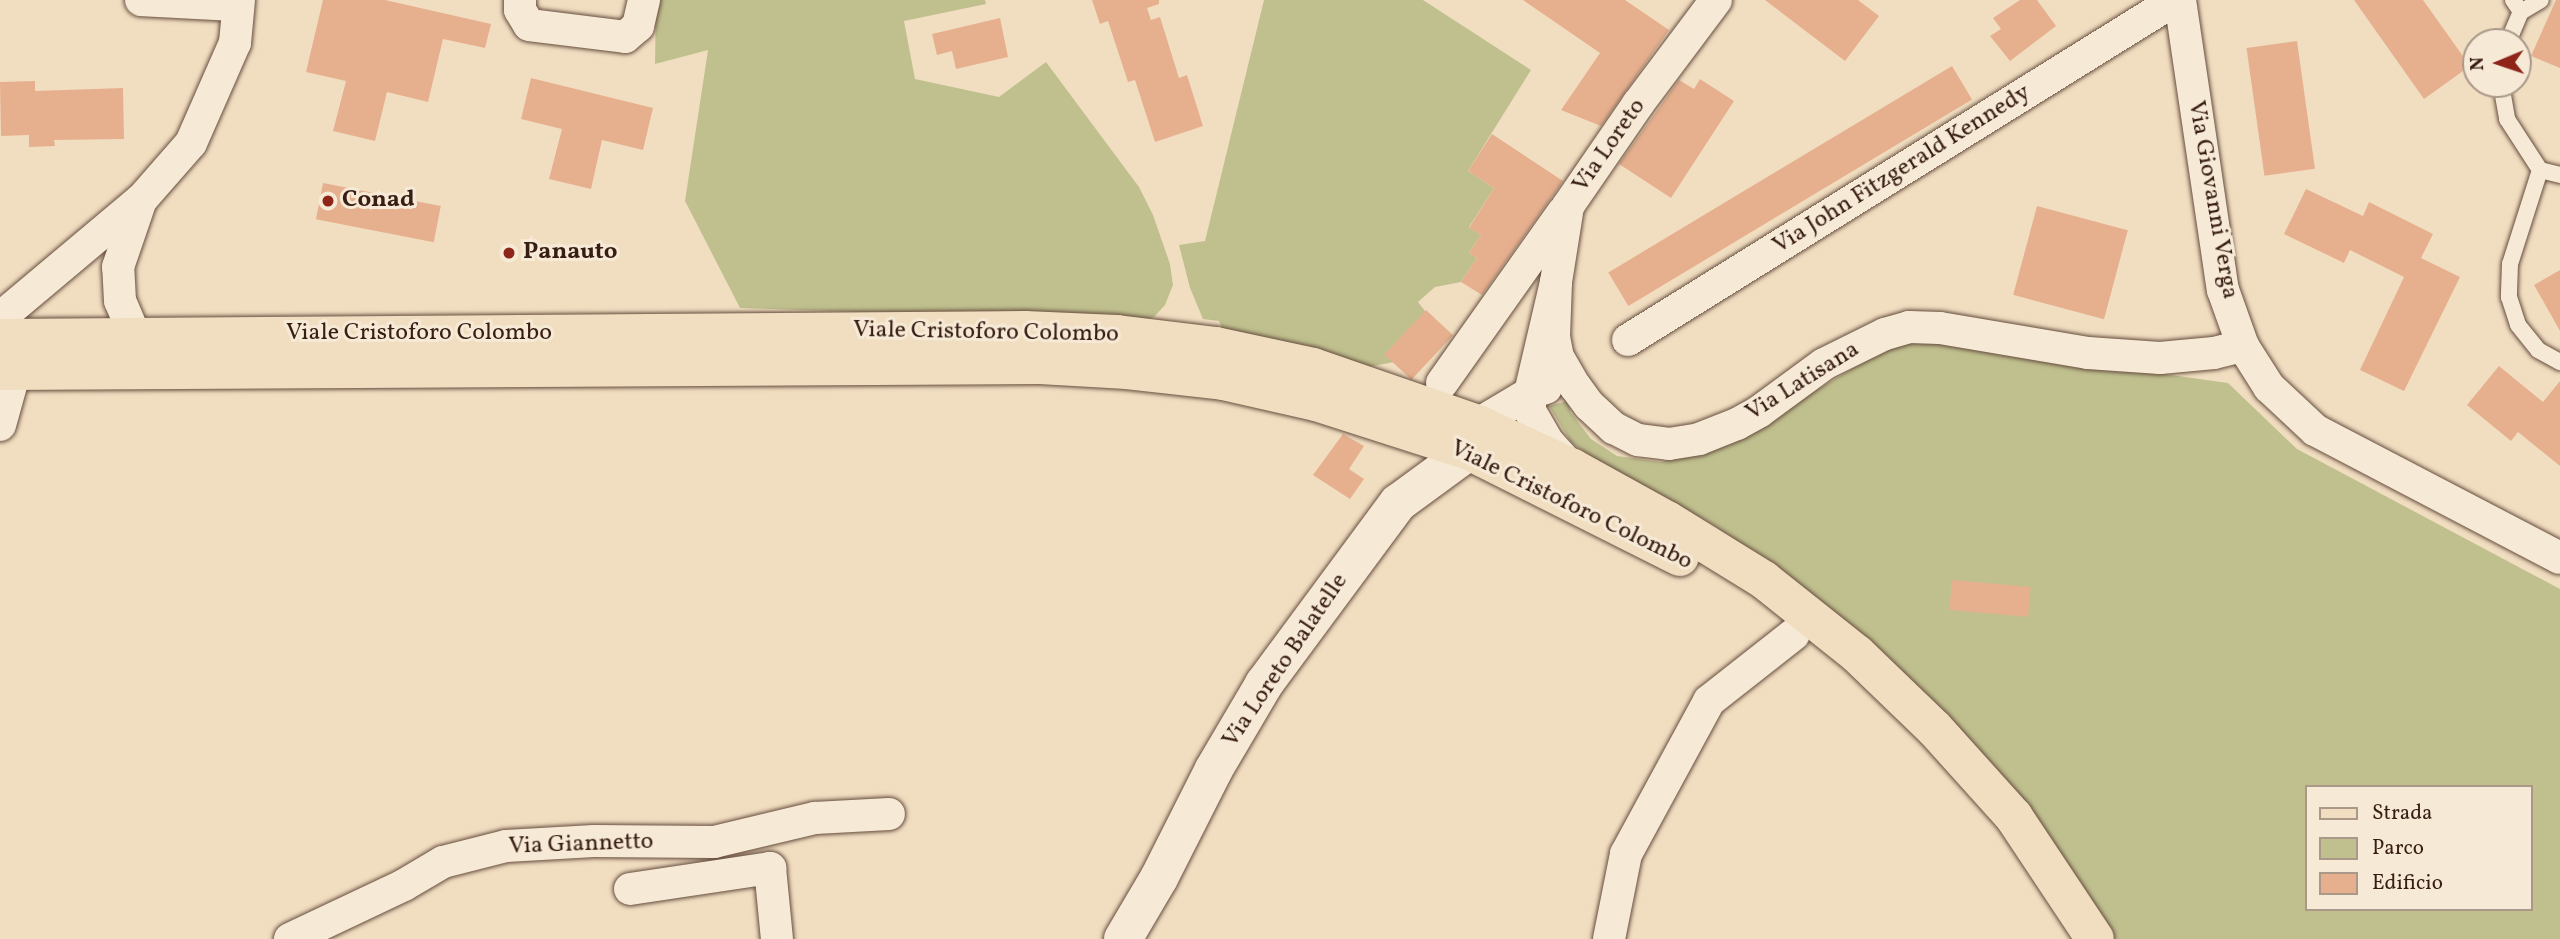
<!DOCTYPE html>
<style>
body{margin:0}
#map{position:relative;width:2560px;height:939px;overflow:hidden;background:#f1dec1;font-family:Vollkorn,serif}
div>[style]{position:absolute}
.green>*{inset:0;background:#c0c08f}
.building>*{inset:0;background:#e6b08f;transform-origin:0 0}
.roads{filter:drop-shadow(0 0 2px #664d3e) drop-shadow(0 0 2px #664d3e)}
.lane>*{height:16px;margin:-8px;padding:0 8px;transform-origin:8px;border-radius:8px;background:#f6ead7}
.street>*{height:32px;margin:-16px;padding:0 16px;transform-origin:16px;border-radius:16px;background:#f6ead7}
.secondary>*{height:38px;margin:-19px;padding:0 19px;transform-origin:19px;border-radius:19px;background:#f6ead7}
.primary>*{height:38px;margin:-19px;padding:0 19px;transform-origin:19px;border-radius:19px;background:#f1dec1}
.dots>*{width:19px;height:19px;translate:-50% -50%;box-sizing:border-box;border:4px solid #f6ead7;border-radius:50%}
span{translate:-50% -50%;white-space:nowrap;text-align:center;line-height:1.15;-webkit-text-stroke:6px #f6ead7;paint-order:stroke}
.street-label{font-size:24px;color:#381d13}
.poi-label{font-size:24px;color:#381d13;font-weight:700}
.left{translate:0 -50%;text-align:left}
.legend{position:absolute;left:2305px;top:785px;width:228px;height:126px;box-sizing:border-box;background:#f6ead7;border:2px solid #aa9889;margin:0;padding:9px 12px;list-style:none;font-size:21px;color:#381d13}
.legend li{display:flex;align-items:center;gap:14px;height:35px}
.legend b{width:35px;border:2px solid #aa9889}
.north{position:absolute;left:2462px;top:28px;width:70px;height:70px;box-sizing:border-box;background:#f6ead7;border:2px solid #aa9889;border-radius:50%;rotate:268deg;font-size:19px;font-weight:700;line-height:28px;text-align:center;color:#381d13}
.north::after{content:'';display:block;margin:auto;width:24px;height:32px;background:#8f2418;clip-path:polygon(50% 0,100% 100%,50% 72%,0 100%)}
</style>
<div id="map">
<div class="green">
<i style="clip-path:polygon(656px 0,985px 0,986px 4px,904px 21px,915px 79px,999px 97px,1046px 62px,1139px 187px,1153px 215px,1170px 264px,1173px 285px,1165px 305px,1154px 317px,1141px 321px,740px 308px,685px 201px,708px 50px,655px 64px)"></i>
<i style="clip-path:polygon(1264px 0,1423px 0,1531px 70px,1468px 171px,1494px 188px,1469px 227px,1481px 235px,1469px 253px,1477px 258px,1461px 282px,1435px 287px,1418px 302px,1425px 311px,1394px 362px,1368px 367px,1225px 334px,1219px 321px,1203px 319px,1190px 288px,1179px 245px,1205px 241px)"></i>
<i style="clip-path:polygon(evenodd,1908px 342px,1949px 344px,2228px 383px,2297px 449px,2560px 589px,2560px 939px,2114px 939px,1791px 579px,1712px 524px,1587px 454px,1571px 442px,1549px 406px,1567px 401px,1571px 413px,1591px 439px,1617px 456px,1661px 462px,1729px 443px,1890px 346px,1908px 342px,2306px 787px,2530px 787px,2530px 909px,2306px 909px,2306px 787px)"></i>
</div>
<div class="building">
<i style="clip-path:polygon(323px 0,385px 0,491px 24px,485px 48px,443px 39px,428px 102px,387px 92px,375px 141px,333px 131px,346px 81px,306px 72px)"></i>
<i style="clip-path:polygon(1092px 0,1159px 0,1159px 4px,1147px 8px,1151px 20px,1160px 17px,1179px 78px,1187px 75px,1203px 126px,1155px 142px,1135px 80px,1128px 82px,1108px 21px,1100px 24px)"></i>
<i style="clip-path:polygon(1523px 0,1625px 0,1669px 30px,1601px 126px,1561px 110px,1600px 53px)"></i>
<i style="clip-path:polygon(1765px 0,1858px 0,1879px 16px,1845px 61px)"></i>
<i style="clip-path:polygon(2020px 0,2037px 0,2056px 26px,2010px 61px,1990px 36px,2001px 29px,1993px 18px)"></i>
<i style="clip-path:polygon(2354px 0,2423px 0,2470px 66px,2424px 99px)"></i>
<i style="clip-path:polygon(2556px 0,2560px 0,2560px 68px,2531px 56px)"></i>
<i style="clip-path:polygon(1000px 18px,1008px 57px,956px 69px,952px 51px,937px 55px,932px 34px)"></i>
<i style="left:2297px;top:41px;width:129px;height:51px;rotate:82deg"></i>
<i style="left:1952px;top:66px;width:39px;height:401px;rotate:59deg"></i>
<i style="clip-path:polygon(531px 78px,653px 108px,643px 150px,602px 140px,591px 189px,549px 179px,562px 129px,521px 119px)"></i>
<i style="clip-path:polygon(1700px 79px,1734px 101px,1671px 198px,1619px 164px,1679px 80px,1694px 89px)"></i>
<i style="clip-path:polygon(35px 81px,35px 91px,123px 88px,124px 139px,54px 140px,55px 146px,29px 147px,29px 135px,1px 136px,0 82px)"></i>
<i style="clip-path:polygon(1492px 134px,1563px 181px,1482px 295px,1461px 282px,1477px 258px,1469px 253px,1481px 235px,1469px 228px,1494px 188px,1468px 171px)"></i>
<i style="left:323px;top:183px;width:120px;height:37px;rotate:11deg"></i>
<i style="clip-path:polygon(2306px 189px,2363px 216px,2369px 202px,2433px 234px,2421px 258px,2460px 277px,2404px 391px,2360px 370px,2404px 277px,2350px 250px,2344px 263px,2284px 234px)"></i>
<i style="left:2037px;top:206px;width:94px;height:92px;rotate:15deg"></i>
<i style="clip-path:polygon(2560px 270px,2560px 331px,2534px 285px)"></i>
<i style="left:1426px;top:310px;width:37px;height:61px;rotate:43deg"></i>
<i style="clip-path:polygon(2499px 366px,2543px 402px,2560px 381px,2560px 466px,2518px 432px,2511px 441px,2467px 405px)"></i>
<i style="clip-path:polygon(1343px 434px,1364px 446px,1349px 469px,1364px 479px,1350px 499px,1313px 475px)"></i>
<i style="left:1952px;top:580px;width:79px;height:30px;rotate:5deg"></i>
</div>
<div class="roads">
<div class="lane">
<i style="left:2513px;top:0;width:14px;rotate:56deg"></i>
<i style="left:2521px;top:12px;width:23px;rotate:-31deg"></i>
<i style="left:2508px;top:42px;width:33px;rotate:-67deg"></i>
<i style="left:2501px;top:84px;width:36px;rotate:80deg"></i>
<i style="left:2507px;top:119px;width:61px;rotate:57.1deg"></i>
<i style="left:2540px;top:170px;width:99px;rotate:107.7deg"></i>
<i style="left:2510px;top:264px;width:33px;rotate:92deg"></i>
<i style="left:2509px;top:297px;width:29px;rotate:72deg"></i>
<i style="left:2518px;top:325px;width:32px;rotate:51deg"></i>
<i style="left:2538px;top:350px;width:25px;rotate:29deg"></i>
<i style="left:2540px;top:170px;width:21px;rotate:14deg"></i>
</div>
<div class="street">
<i style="left:141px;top:0;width:97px;rotate:3deg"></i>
<i style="left:520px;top:0;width:10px;rotate:90deg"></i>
<i style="left:520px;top:10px;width:17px;rotate:59deg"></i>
<i style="left:529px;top:25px;width:97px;rotate:7.1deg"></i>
<i style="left:625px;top:37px;width:17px;rotate:-40deg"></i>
<i style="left:638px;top:26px;width:27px;rotate:-77deg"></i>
<i style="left:2180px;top:0;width:293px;rotate:81.6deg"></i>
<i style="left:2223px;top:290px;width:59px;rotate:70.3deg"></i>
<i style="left:2243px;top:346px;width:49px;rotate:57.6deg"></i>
<i style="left:2269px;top:387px;width:63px;rotate:43.1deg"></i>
<i style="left:2315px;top:430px;width:276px;rotate:27.6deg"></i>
<i style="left:1556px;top:282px;width:55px;rotate:92.1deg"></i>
<i style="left:1554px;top:337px;width:20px;rotate:79deg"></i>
<i style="left:1558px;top:357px;width:34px;rotate:60deg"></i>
<i style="left:1575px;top:386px;width:24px;rotate:54deg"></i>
<i style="left:1589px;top:405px;width:34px;rotate:43deg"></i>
<i style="left:1614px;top:428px;width:27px;rotate:27deg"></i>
<i style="left:1638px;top:440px;width:31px;rotate:7deg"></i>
<i style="left:1669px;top:444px;width:30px;rotate:-9deg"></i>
<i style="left:1699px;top:439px;width:41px;rotate:-21.5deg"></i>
<i style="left:1737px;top:424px;width:26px;rotate:-29deg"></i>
<i style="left:1760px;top:411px;width:79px;rotate:-36.3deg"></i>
<i style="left:1824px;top:364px;width:68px;rotate:-26.2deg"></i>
<i style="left:1885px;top:334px;width:25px;rotate:-16deg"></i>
<i style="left:1909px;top:327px;width:31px;rotate:2deg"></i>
<i style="left:1940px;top:328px;width:150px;rotate:9.6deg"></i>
<i style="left:2088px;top:353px;width:72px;rotate:4deg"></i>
<i style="left:2160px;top:358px;width:54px;rotate:-5.3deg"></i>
<i style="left:2214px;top:353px;width:30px;rotate:-14deg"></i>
<i style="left:0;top:318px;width:185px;rotate:-40deg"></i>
<i style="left:142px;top:199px;width:74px;rotate:-48.8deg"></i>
<i style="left:191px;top:143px;width:109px;rotate:-66.3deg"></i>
<i style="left:235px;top:43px;width:43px;rotate:-84.7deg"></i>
<i style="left:135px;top:336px;width:38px;rotate:-113deg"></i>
<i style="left:120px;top:301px;width:34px;rotate:-93deg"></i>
<i style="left:118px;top:267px;width:71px;rotate:-71.1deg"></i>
<i style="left:1628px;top:340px;width:644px;rotate:-31.86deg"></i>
<i style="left:1442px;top:383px;width:209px;rotate:-54.7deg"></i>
<i style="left:1546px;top:388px;width:17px;rotate:163deg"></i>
<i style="left:1530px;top:393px;width:18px;rotate:90deg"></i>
<i style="left:1530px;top:411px;width:36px;rotate:60deg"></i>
<i style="left:1548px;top:442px;width:31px;rotate:48deg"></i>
<i style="left:1478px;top:424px;width:61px;rotate:-30.8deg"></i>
<i style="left:1530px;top:393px;width:114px;rotate:-76.8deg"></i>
<i style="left:1556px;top:282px;width:77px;rotate:-81deg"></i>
<i style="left:1568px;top:206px;width:124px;rotate:-55.5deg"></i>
<i style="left:1638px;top:104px;width:130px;rotate:-53.1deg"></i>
<i style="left:0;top:425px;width:56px;rotate:-74.5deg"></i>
<i style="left:630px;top:889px;width:142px;rotate:-8.5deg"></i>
<i style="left:770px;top:868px;width:71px;rotate:84.4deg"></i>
<i style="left:290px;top:939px;width:126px;rotate:-25.3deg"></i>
<i style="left:404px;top:885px;width:45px;rotate:-30.5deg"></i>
<i style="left:443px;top:862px;width:65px;rotate:-14.3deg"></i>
<i style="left:506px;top:846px;width:88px;rotate:-3.3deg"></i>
<i style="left:594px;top:841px;width:120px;rotate:0.5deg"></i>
<i style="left:714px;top:842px;width:104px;rotate:-13.4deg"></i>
<i style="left:815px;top:818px;width:74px;rotate:-3.1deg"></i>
<i style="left:1609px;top:939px;width:87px;rotate:-78.7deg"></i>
<i style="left:1626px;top:854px;width:174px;rotate:-61.5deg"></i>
<i style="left:1709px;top:701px;width:108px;rotate:-38.2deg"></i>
</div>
<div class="secondary">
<i style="left:1123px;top:939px;width:71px;rotate:-59.5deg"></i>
<i style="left:1159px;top:878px;width:122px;rotate:-63.2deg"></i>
<i style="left:1214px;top:769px;width:99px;rotate:-59.5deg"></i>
<i style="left:1264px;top:684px;width:225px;rotate:-53.5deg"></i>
<i style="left:1398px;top:503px;width:88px;rotate:-36.2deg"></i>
<i style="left:1469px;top:451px;width:27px;rotate:-73deg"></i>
</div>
<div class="primary">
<i style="left:0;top:338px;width:1025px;rotate:-0.45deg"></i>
<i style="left:1025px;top:330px;width:92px;rotate:2.5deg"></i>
<i style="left:1117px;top:334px;width:100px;rotate:6.9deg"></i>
<i style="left:1216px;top:346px;width:99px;rotate:12.2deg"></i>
<i style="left:1313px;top:367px;width:175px;rotate:19.1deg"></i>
<i style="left:1478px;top:424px;width:105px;rotate:24.9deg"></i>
<i style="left:1573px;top:468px;width:107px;rotate:29deg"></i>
<i style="left:1667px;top:520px;width:114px;rotate:31.7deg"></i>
<i style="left:1764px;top:580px;width:119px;rotate:38.5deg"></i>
<i style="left:1857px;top:654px;width:107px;rotate:43.9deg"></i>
<i style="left:1934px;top:728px;width:120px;rotate:48deg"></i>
<i style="left:2014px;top:817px;width:146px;rotate:56.4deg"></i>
<i style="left:0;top:371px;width:1040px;rotate:-0.33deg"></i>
<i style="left:1040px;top:365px;width:87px;rotate:3.3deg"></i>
<i style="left:1127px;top:370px;width:97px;rotate:6.5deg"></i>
<i style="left:1223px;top:381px;width:95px;rotate:12.7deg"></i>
<i style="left:1316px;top:402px;width:161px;rotate:17.8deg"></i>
<i style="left:1469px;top:451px;width:236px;rotate:26.7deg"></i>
</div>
</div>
<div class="dots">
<i style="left:328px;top:201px;background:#8f2418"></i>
<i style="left:509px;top:253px;background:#8f2418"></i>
</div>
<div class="street-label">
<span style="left:1610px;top:146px;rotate:-55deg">Via Loreto</span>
<span style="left:1902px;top:170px;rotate:-32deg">Via John Fitzgerald Kennedy</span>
<span style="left:2212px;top:200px;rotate:80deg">Via Giovanni Verga</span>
<span style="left:986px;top:333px;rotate:1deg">Viale Cristoforo Colombo</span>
<span style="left:419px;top:334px">Viale Cristoforo Colombo</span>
<span style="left:1803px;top:382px;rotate:-32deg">Via Latisana</span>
<span style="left:1571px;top:506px;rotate:26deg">Viale Cristoforo Colombo</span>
<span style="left:1286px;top:661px;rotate:-56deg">Via Loreto Balatelle</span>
<span style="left:581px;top:845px;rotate:-2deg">Via Giannetto</span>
</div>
<div class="poi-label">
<span class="left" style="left:342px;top:201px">Conad</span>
<span class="left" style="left:523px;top:253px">Panauto</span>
</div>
<ul class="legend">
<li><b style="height:9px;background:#f1dec1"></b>Strada</li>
<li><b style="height:19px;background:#c0c08f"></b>Parco</li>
<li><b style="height:19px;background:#e6b08f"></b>Edificio</li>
</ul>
<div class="north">N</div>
</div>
